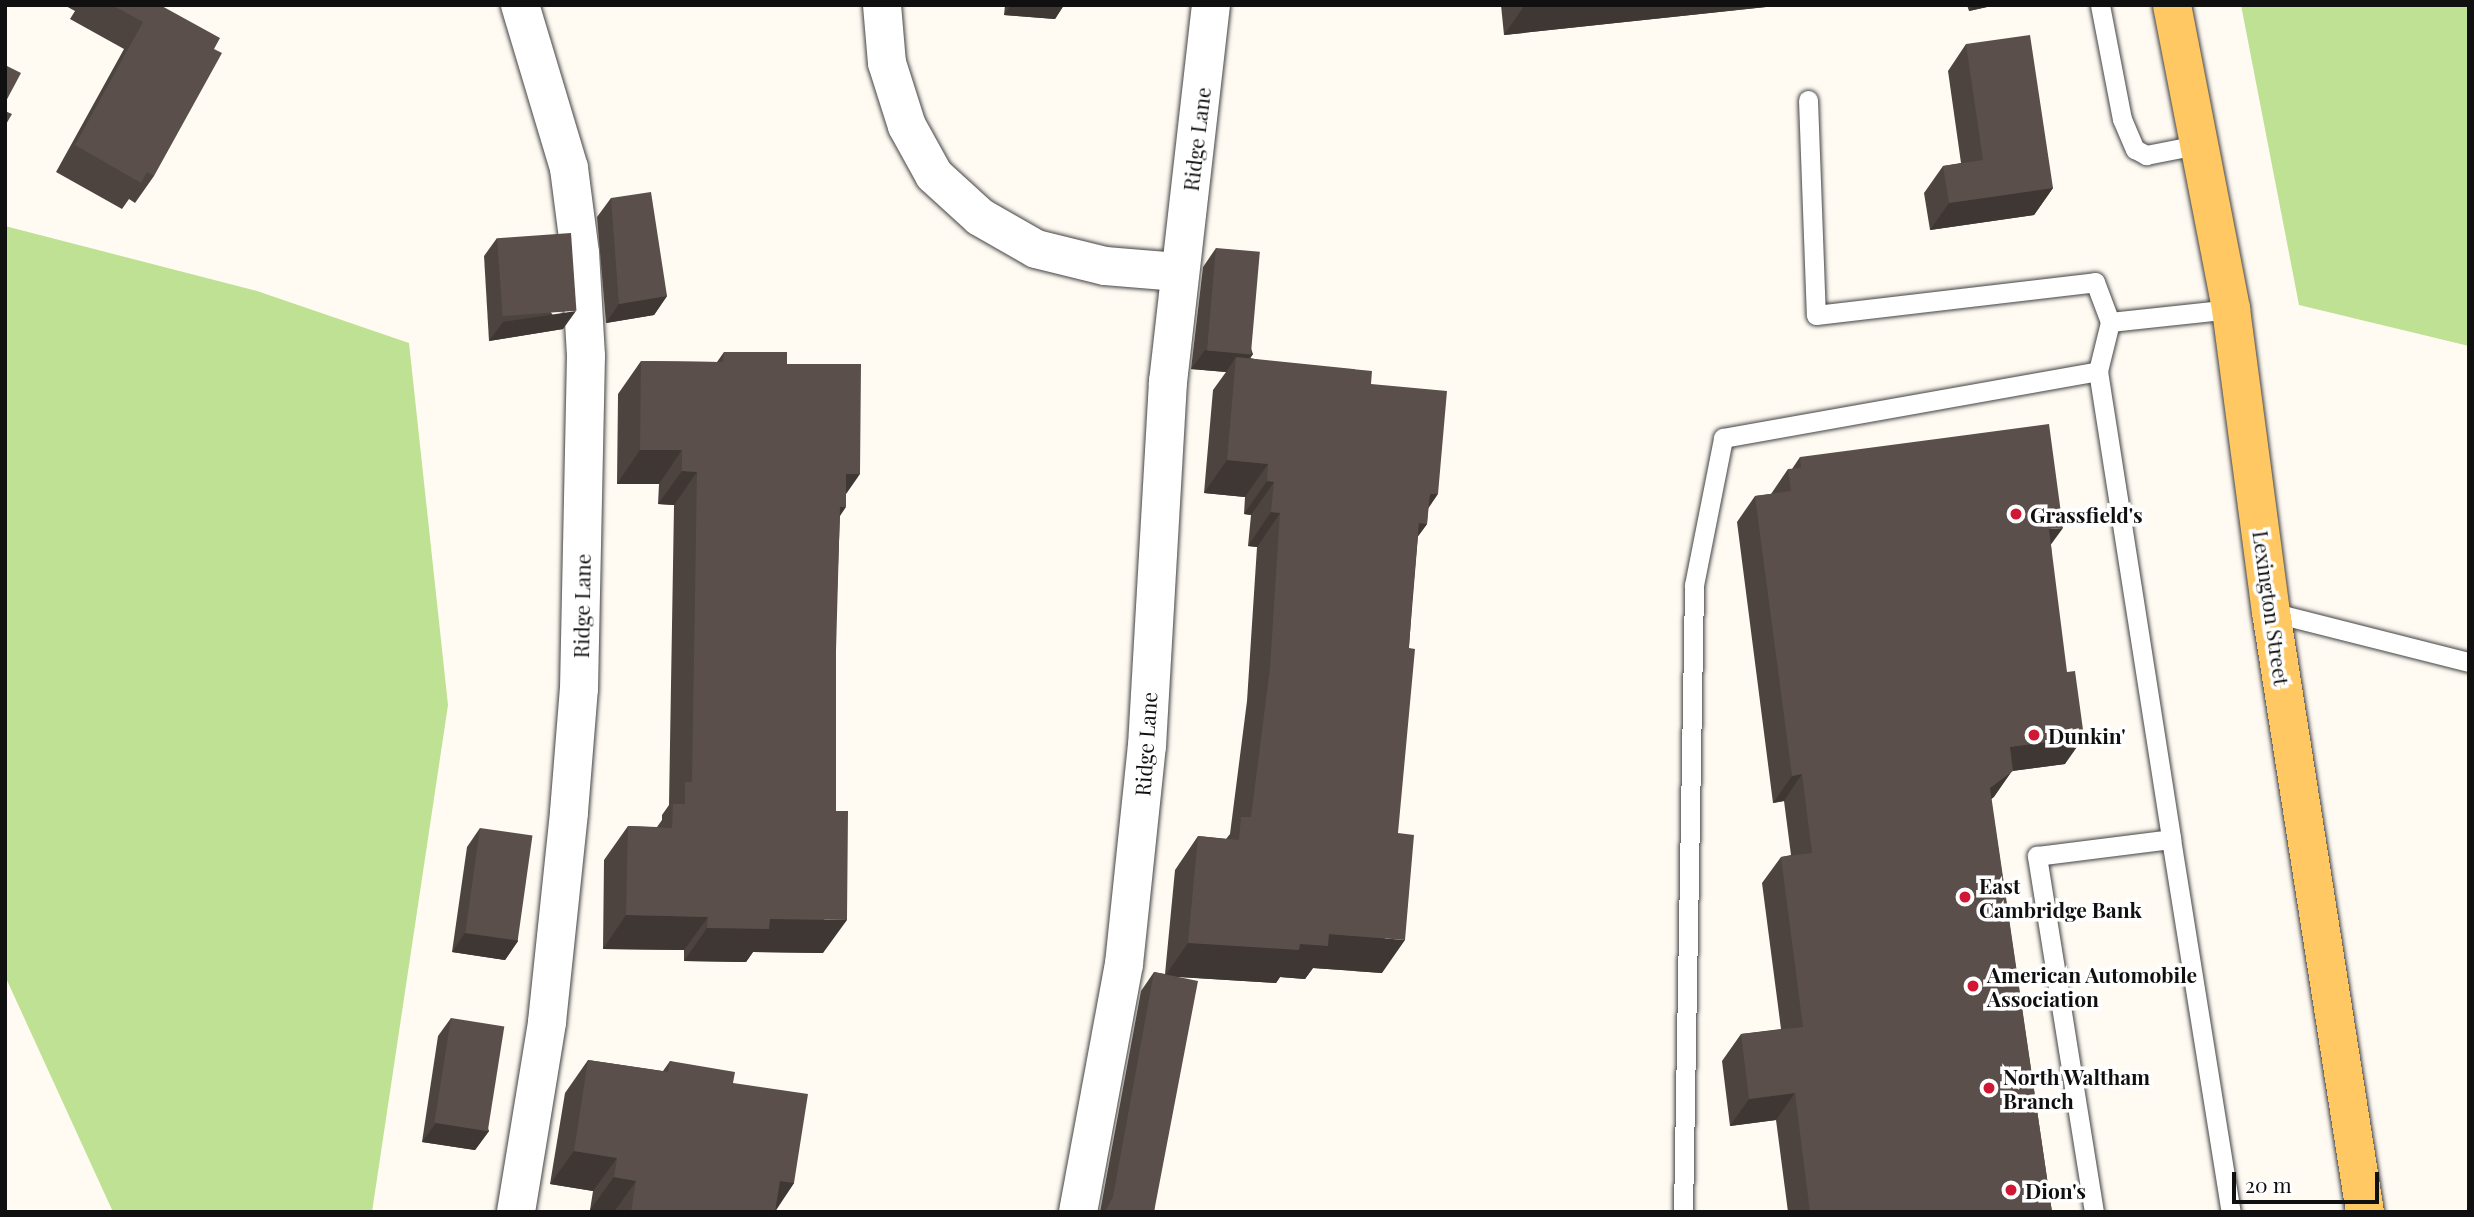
<!DOCTYPE html>
<style>
body{margin:0}
#map{position:relative;width:2474px;height:1217px;overflow:hidden;background:#fffbf3;font-family:"Playfair Display",serif}
div>[style]{position:absolute}
.forest>*{inset:0;background:#bfe194}
.roads{filter:drop-shadow(0 0 2px #434343) drop-shadow(0 0 2px #434343)}
.lane>*{height:19px;margin:-9.5px;padding:0 9.5px;transform-origin:9.5px;border-radius:9.5px;background:#fff}
.street>*{height:38px;margin:-19px;padding:0 19px;transform-origin:19px;border-radius:19px;background:#fff}
.primary>*{height:38px;margin:-19px;padding:0 19px;transform-origin:19px;border-radius:19px;background:#ffc863}
.wall>*{inset:0;background:#4d4440}
.shaded-wall>*{inset:0;background:#3f3734}
.building>*{inset:0;background:#5a4f4b;transform-origin:0 0}
.dots>*{width:19px;height:19px;translate:-50% -50%;box-sizing:border-box;border:4px solid #fff;border-radius:50%}
span{translate:-50% -50%;white-space:nowrap;text-align:center;line-height:1.15;-webkit-text-stroke:7px #fff;paint-order:stroke}
.street-label{font-size:21px;color:#101010}
.poi-label{font-size:21px;color:#101010;font-weight:700}
.left{translate:0 -50%;text-align:left}
.frame{position:absolute;inset:0;border:7px solid #101010;pointer-events:none}
.scale{position:absolute;left:2232px;top:1172px;width:147px;height:32px;box-sizing:border-box;border:4px solid #101010;border-top:0;padding-left:9px;font-size:21px;line-height:24px;white-space:nowrap;color:#101010;-webkit-text-stroke:5px #fff;paint-order:stroke}
</style>
<div id="map">
<div class="forest">
<i style="clip-path:polygon(2241px 5px,2469px 5px,2469px 346px,2299px 305px)"></i>
<i style="clip-path:polygon(5px 226px,257px 291px,409px 343px,448px 705px,372px 1212px,113px 1212px,5px 976px)"></i>
</div>
<div class="roads">
<div class="lane">
<i style="left:2100px;top:5px;width:116px;rotate:79.1deg"></i>
<i style="left:2122px;top:119px;width:33px;rotate:67deg"></i>
<i style="left:2135px;top:149px;width:13px;rotate:29deg"></i>
<i style="left:2146px;top:155px;width:57px;rotate:-11.1deg"></i>
<i style="left:1808px;top:100px;width:215px;rotate:87.9deg"></i>
<i style="left:1816px;top:315px;width:281px;rotate:-6.7deg"></i>
<i style="left:2095px;top:282px;width:43px;rotate:69.4deg"></i>
<i style="left:2098px;top:371px;width:474px;rotate:81.1deg"></i>
<i style="left:2271px;top:612px;width:204px;rotate:14.2deg"></i>
<i style="left:1683px;top:1212px;width:627px;rotate:-88.99deg"></i>
<i style="left:1694px;top:585px;width:150px;rotate:-78.8deg"></i>
<i style="left:1723px;top:438px;width:381px;rotate:-10.1deg"></i>
<i style="left:2098px;top:371px;width:50px;rotate:-76.2deg"></i>
<i style="left:2110px;top:322px;width:122px;rotate:-6.1deg"></i>
<i style="left:2094px;top:1212px;width:361px;rotate:-99.1deg"></i>
<i style="left:2037px;top:856px;width:135px;rotate:-7.2deg"></i>
<i style="left:2171px;top:839px;width:378px;rotate:80.9deg"></i>
</div>
<div class="street">
<i style="left:882px;top:5px;width:58px;rotate:85.1deg"></i>
<i style="left:887px;top:63px;width:66px;rotate:72.4deg"></i>
<i style="left:907px;top:126px;width:56px;rotate:61.1deg"></i>
<i style="left:934px;top:175px;width:62px;rotate:42.4deg"></i>
<i style="left:980px;top:217px;width:64px;rotate:29.7deg"></i>
<i style="left:1036px;top:249px;width:71px;rotate:13.8deg"></i>
<i style="left:1105px;top:266px;width:73px;rotate:4.7deg"></i>
<i style="left:516px;top:1212px;width:193px;rotate:-80.7deg"></i>
<i style="left:547px;top:1022px;width:211px;rotate:-84deg"></i>
<i style="left:569px;top:812px;width:123px;rotate:-85.4deg"></i>
<i style="left:579px;top:689px;width:333px;rotate:-88.8deg"></i>
<i style="left:586px;top:356px;width:103px;rotate:-93.3deg"></i>
<i style="left:580px;top:253px;width:86px;rotate:-97.4deg"></i>
<i style="left:569px;top:168px;width:170px;rotate:-106.7deg"></i>
<i style="left:1078px;top:1212px;width:252px;rotate:-79.5deg"></i>
<i style="left:1124px;top:964px;width:219px;rotate:-84deg"></i>
<i style="left:1147px;top:746px;width:365px;rotate:-86.7deg"></i>
<i style="left:1168px;top:382px;width:379px;rotate:-83.5deg"></i>
</div>
<div class="primary">
<i style="left:2172px;top:5px;width:310px;rotate:79deg"></i>
<i style="left:2231px;top:309px;width:306px;rotate:82.5deg"></i>
<i style="left:2271px;top:612px;width:607px;rotate:81.1deg"></i>
</div>
</div>
<div class="wall">
<i style="clip-path:polygon(64px 5px,160px 5px,154px 176px,135px 203px,129px 199px,122px 209px,56px 172px,124px 49px,70px 19px,75px 11px)"></i>
<i style="clip-path:polygon(1005px 5px,1064px 5px,1055px 19px,1004px 15px)"></i>
<i style="clip-path:polygon(1501px 5px,1785px 5px,1504px 35px)"></i>
<i style="clip-path:polygon(1967px 5px,1996px 5px,1969px 11px)"></i>
<i style="clip-path:polygon(1966px 44px,2053px 188px,2034px 215px,1930px 230px,1924px 193px,1943px 166px,1961px 163px,1948px 71px)"></i>
<i style="clip-path:polygon(611px 198px,667px 296px,654px 315px,606px 323px,597px 217px)"></i>
<i style="clip-path:polygon(497px 238px,563px 329px,489px 341px,484px 256px)"></i>
<i style="clip-path:polygon(1216px 248px,1253px 354px,1250px 358px,1371px 384px,1428px 508px,1427px 524px,1418px 536px,1382px 973px,1313px 968px,1305px 979px,1280px 977px,1276px 983px,1177px 977px,1154px 1212px,1100px 1212px,1141px 991px,1154px 972px,1165px 974px,1175px 870px,1198px 836px,1226px 839px,1230px 834px,1247px 701px,1257px 547px,1248px 546px,1251px 515px,1244px 514px,1245px 497px,1204px 493px,1213px 390px,1226px 372px,1191px 369px,1203px 267px)"></i>
<i style="clip-path:polygon(724px 352px,787px 364px,846px 495px,840px 516px,823px 953px,753px 952px,746px 962px,684px 961px,684px 950px,603px 949px,604px 860px,628px 826px,657px 827px,662px 820px,662px 815px,669px 805px,674px 505px,658px 504px,659px 484px,617px 484px,618px 394px,641px 361px,717px 362px)"></i>
<i style="clip-path:polygon(1800px 457px,2051px 545px,2065px 764px,2012px 771px,1991px 799px,2052px 1212px,1788px 1212px,1776px 1120px,1730px 1126px,1722px 1061px,1741px 1034px,1781px 1029px,1762px 883px,1781px 857px,1791px 855px,1784px 801px,1773px 803px,1737px 522px,1755px 496px,1771px 494px,1788px 469px,1792px 469px)"></i>
<i style="clip-path:polygon(480px 828px,518px 941px,505px 960px,452px 952px,467px 847px)"></i>
<i style="clip-path:polygon(451px 1018px,489px 1131px,475px 1150px,422px 1142px,438px 1036px)"></i>
<i style="clip-path:polygon(588px 1060px,663px 1071px,670px 1061px,733px 1083px,794px 1183px,775px 1212px,599px 1212px,590px 1210px,593px 1191px,550px 1184px,565px 1093px)"></i>
</div>
<div class="shaded-wall">
<i style="clip-path:polygon(1011px 5px,1064px 5px,1055px 19px,1004px 15px)"></i>
<i style="clip-path:polygon(1525px 5px,1785px 5px,1504px 35px)"></i>
<i style="clip-path:polygon(1973px 5px,1996px 5px,1969px 11px)"></i>
<i style="clip-path:polygon(2053px 188px,2034px 215px,1930px 230px,1949px 203px)"></i>
<i style="clip-path:polygon(667px 296px,654px 315px,606px 323px,619px 304px)"></i>
<i style="clip-path:polygon(576px 311px,563px 329px,489px 341px,503px 322px)"></i>
<i style="clip-path:polygon(1205px 350px,1253px 354px,1240px 373px,1236px 357px,1226px 372px,1191px 369px)"></i>
<i style="clip-path:polygon(640px 450px,682px 450px,659px 484px,617px 484px)"></i>
<i style="clip-path:polygon(1227px 460px,1268px 464px,1245px 497px,1204px 493px)"></i>
<i style="clip-path:polygon(682px 471px,697px 472px,674px 505px,658px 504px)"></i>
<i style="clip-path:polygon(846px 474px,860px 474px,837px 507px)"></i>
<i style="clip-path:polygon(1267px 481px,1274px 482px,1251px 515px,1244px 514px)"></i>
<i style="clip-path:polygon(1430px 494px,1438px 494px,1415px 528px)"></i>
<i style="clip-path:polygon(840px 507px,846px 507px,823px 541px)"></i>
<i style="clip-path:polygon(1271px 512px,1280px 513px,1257px 547px,1248px 546px)"></i>
<i style="clip-path:polygon(1419px 523px,1427px 524px,1403px 557px)"></i>
<i style="clip-path:polygon(2063px 528px,2044px 554px,2049px 529px)"></i>
<i style="clip-path:polygon(2084px 737px,2065px 764px,2012px 771px,1994px 797px,1971px 815px,2010px 747px)"></i>
<i style="clip-path:polygon(1802px 774px,1784px 801px,1773px 803px,1792px 776px)"></i>
<i style="clip-path:polygon(626px 915px,708px 917px,684px 950px,603px 949px)"></i>
<i style="clip-path:polygon(770px 919px,847px 920px,823px 953px,753px 952px,746px 962px,684px 961px,707px 928px)"></i>
<i style="clip-path:polygon(465px 933px,518px 941px,505px 960px,452px 952px)"></i>
<i style="clip-path:polygon(1329px 934px,1405px 940px,1382px 973px,1313px 968px,1305px 979px,1280px 977px,1276px 983px,1165px 976px,1188px 943px,1300px 944px)"></i>
<i style="clip-path:polygon(1795px 1093px,1776px 1120px,1730px 1126px,1749px 1099px)"></i>
<i style="clip-path:polygon(436px 1123px,489px 1131px,475px 1150px,422px 1142px)"></i>
<i style="clip-path:polygon(574px 1151px,617px 1158px,593px 1191px,550px 1184px)"></i>
<i style="clip-path:polygon(614px 1177px,636px 1181px,614px 1212px,590px 1210px)"></i>
<i style="clip-path:polygon(780px 1181px,794px 1183px,774px 1212px)"></i>
</div>
<div class="building">
<i style="clip-path:polygon(112px 5px,160px 5px,220px 38px,214px 49px,222px 53px,154px 176px,147px 172px,141px 183px,75px 145px,143px 22px)"></i>
<i style="clip-path:polygon(2030px 35px,2053px 188px,1949px 203px,1943px 166px,1983px 160px,1966px 44px)"></i>
<i style="clip-path:polygon(5px 65px,21px 73px,5px 103px)"></i>
<i style="clip-path:polygon(5px 111px,12px 114px,5px 126px)"></i>
<i style="clip-path:polygon(651px 192px,667px 296px,619px 304px,611px 198px)"></i>
<i style="left:571px;top:233px;width:78px;height:74px;rotate:86deg"></i>
<i style="left:1216px;top:248px;width:44px;height:103px;rotate:5deg"></i>
<i style="clip-path:polygon(724px 352px,787px 352px,787px 364px,861px 364px,860px 474px,846px 474px,846px 507px,840px 507px,836px 651px,836px 811px,848px 811px,847px 920px,770px 919px,769px 929px,707px 928px,708px 917px,626px 915px,628px 826px,672px 828px,673px 804px,685px 804px,685px 782px,692px 782px,697px 472px,682px 471px,682px 450px,640px 450px,641px 361px,723px 362px)"></i>
<i style="clip-path:polygon(1236px 357px,1372px 371px,1371px 384px,1447px 391px,1438px 494px,1430px 494px,1427px 524px,1419px 523px,1412px 603px,1409px 648px,1415px 649px,1398px 833px,1414px 835px,1405px 940px,1329px 934px,1328px 946px,1300px 944px,1299px 950px,1188px 943px,1198px 836px,1239px 840px,1241px 817px,1251px 817px,1270px 668px,1280px 513px,1271px 512px,1274px 482px,1267px 481px,1268px 464px,1227px 460px)"></i>
<i style="clip-path:polygon(2049px 424px,2063px 528px,2049px 529px,2067px 672px,2075px 671px,2084px 737px,2010px 747px,2013px 771px,1990px 788px,2052px 1212px,1810px 1212px,1795px 1093px,1749px 1099px,1741px 1034px,1803px 1027px,1781px 857px,1812px 853px,1802px 774px,1792px 776px,1755px 496px,1791px 491px,1788px 469px,1801px 468px,1800px 457px)"></i>
<i style="left:480px;top:828px;width:53px;height:106px;rotate:8deg"></i>
<i style="clip-path:polygon(1154px 972px,1198px 981px,1154px 1212px,1105px 1212px,1113px 1197px)"></i>
<i style="left:451px;top:1018px;width:54px;height:106px;rotate:9deg"></i>
<i style="clip-path:polygon(588px 1060px,668px 1072px,670px 1061px,735px 1072px,733px 1083px,808px 1094px,794px 1183px,780px 1181px,775px 1212px,631px 1212px,636px 1181px,614px 1177px,617px 1158px,574px 1151px)"></i>
</div>
<div class="dots">
<i style="left:2016px;top:514px;background:#d01834"></i>
<i style="left:2034px;top:735px;background:#d01834"></i>
<i style="left:1965px;top:897px;background:#d01834"></i>
<i style="left:1973px;top:986px;background:#d01834"></i>
<i style="left:1989px;top:1088px;background:#d01834"></i>
<i style="left:2011px;top:1190px;background:#d01834"></i>
</div>
<div class="street-label">
<span style="left:1196px;top:139px;rotate:-83deg">Ridge Lane</span>
<span style="left:581px;top:606px;rotate:-89deg">Ridge Lane</span>
<span style="left:2272px;top:608px;rotate:82deg">Lexington Street</span>
<span style="left:1145px;top:744px;rotate:-86deg">Ridge Lane</span>
</div>
<div class="poi-label">
<span class="left" style="left:2030px;top:514px">Grassfield's</span>
<span class="left" style="left:2048px;top:735px">Dunkin'</span>
<span class="left" style="left:1979px;top:897px">East<br>Cambridge Bank</span>
<span class="left" style="left:1987px;top:986px">American Automobile<br>Association</span>
<span class="left" style="left:2003px;top:1088px">North Waltham<br>Branch</span>
<span class="left" style="left:2025px;top:1190px">Dion's</span>
</div>
<div class="frame"></div>
<div class="scale">20 m</div>
</div>
